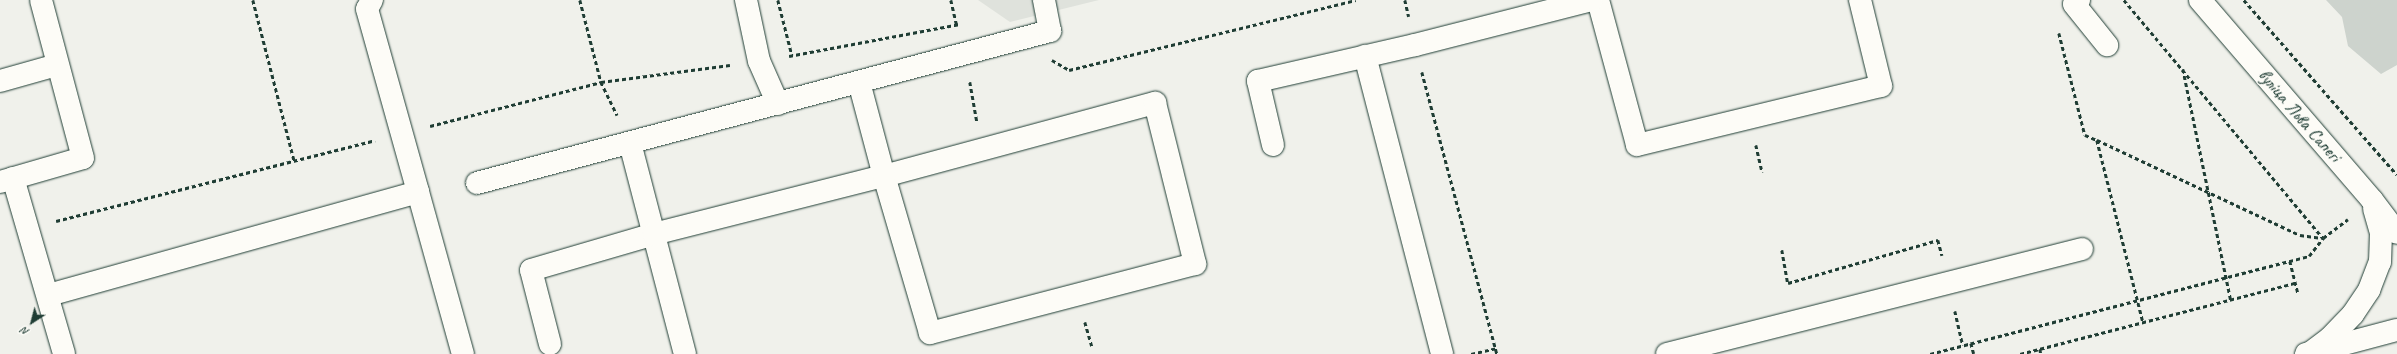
<!DOCTYPE html>
<meta charset="utf-8">
<style>
body{margin:0}
#map{position:relative;width:2397px;height:354px;overflow:hidden;background:#f0f1eb;font-family:Caveat,sans-serif}
div>[style]{position:absolute}
.built>*{inset:0;background:#dfe2dc}
.green>*{inset:0;background:#cdd3cd}
.path>*{height:2.5px;margin-top:-1.25px;transform-origin:0;background:repeating-linear-gradient(90deg,#1f3d34 0 4px,transparent 0 7px)}
.roads{filter:drop-shadow(0 0 1px #1f3d34) drop-shadow(0 0 1px #1f3d34)}
.minor>*{height:22px;margin:-11px;padding:0 11px;transform-origin:11px;border-radius:11px;background:#fdfcf7}
.major>*{height:22px;margin:-11px;padding:0 11px;transform-origin:11px;border-radius:11px;background:#fdfcf7}
span{translate:-50% -50%;white-space:nowrap;text-align:center;line-height:1.15;-webkit-text-stroke:3px #fdfcf7;paint-order:stroke}
.street-label{font-size:19px;color:#1f3d34}
.north{position:absolute;left:12px;top:302px;width:40px;height:40px;-webkit-text-stroke:3px #fdfcf7;paint-order:stroke;rotate:216deg;font-size:11px;font-weight:700;line-height:16px;text-align:center;color:#1f3d34}
.north::after{content:'';display:block;margin:auto;width:14px;height:18px;background:#1f3d34;clip-path:polygon(50% 0,100% 100%,50% 72%,0 100%)}
</style>
<div id="map">
<div class="built">
<i style="clip-path:polygon(978px 0,1099px 0,1010px 22px)"></i>
</div>
<div class="green">
<i style="clip-path:polygon(2326px 0,2397px 0,2397px 65px,2381px 74px,2348px 46px,2342px 17px)"></i>
</div>
<div class="path">
<i style="left:253px;top:0;width:165px;rotate:75.6deg"></i>
<i style="left:580px;top:0;width:85px;rotate:75.6deg"></i>
<i style="left:601px;top:82px;width:37px;rotate:64deg"></i>
<i style="left:778px;top:0;width:57px;rotate:75.7deg"></i>
<i style="left:951px;top:0;width:26px;rotate:77deg"></i>
<i style="left:1405px;top:0;width:17px;rotate:77deg"></i>
<i style="left:2124px;top:0;width:310px;rotate:50.1deg"></i>
<i style="left:2244px;top:0;width:232px;rotate:48.8deg"></i>
<i style="left:2059px;top:33px;width:105px;rotate:75.7deg"></i>
<i style="left:2085px;top:135px;width:13px;rotate:23deg"></i>
<i style="left:2097px;top:140px;width:188px;rotate:75.8deg"></i>
<i style="left:789px;top:56px;width:174px;rotate:-10.6deg"></i>
<i style="left:1052px;top:60px;width:20px;rotate:30deg"></i>
<i style="left:1069px;top:70px;width:295px;rotate:-13.7deg"></i>
<i style="left:2183px;top:69px;width:236px;rotate:78.3deg"></i>
<i style="left:1422px;top:72px;width:292px;rotate:75.1deg"></i>
<i style="left:970px;top:82px;width:40px;rotate:80deg"></i>
<i style="left:430px;top:126px;width:177px;rotate:-14.4deg"></i>
<i style="left:601px;top:82px;width:130px;rotate:-7.5deg"></i>
<i style="left:2097px;top:140px;width:224px;rotate:25.1deg"></i>
<i style="left:2300px;top:235px;width:22px;rotate:8deg"></i>
<i style="left:1756px;top:145px;width:28px;rotate:77deg"></i>
<i style="left:56px;top:221px;width:329px;rotate:-14.2deg"></i>
<i style="left:1782px;top:250px;width:34px;rotate:80deg"></i>
<i style="left:1788px;top:283px;width:156px;rotate:-16deg"></i>
<i style="left:1938px;top:240px;width:16px;rotate:75deg"></i>
<i style="left:2290px;top:261px;width:33px;rotate:76deg"></i>
<i style="left:1955px;top:311px;width:35px;rotate:77deg"></i>
<i style="left:1085px;top:322px;width:25px;rotate:74deg"></i>
<i style="left:1971px;top:343px;width:11px;rotate:75deg"></i>
<i style="left:2040px;top:349px;width:5px;rotate:79deg"></i>
<i style="left:1471px;top:354px;width:26px;rotate:-13deg"></i>
<i style="left:1930px;top:354px;width:391px;rotate:-14.5deg"></i>
<i style="left:2309px;top:256px;width:23px;rotate:-52deg"></i>
<i style="left:2323px;top:238px;width:31px;rotate:-37deg"></i>
<i style="left:2020px;top:354px;width:284px;rotate:-14.5deg"></i>
</div>
<div class="roads">
<div class="minor">
<i style="left:372px;top:0;width:10px;rotate:119deg"></i>
<i style="left:367px;top:9px;width:190px;rotate:74.4deg"></i>
<i style="left:746px;top:0;width:62px;rotate:78deg"></i>
<i style="left:759px;top:61px;width:47px;rotate:66.2deg"></i>
<i style="left:1598px;top:0;width:150px;rotate:74.9deg"></i>
<i style="left:1637px;top:145px;width:251px;rotate:-13.6deg"></i>
<i style="left:1881px;top:86px;width:89px;rotate:-103.7deg"></i>
<i style="left:2079px;top:0;width:6px;rotate:141deg"></i>
<i style="left:2074px;top:4px;width:53px;rotate:51.2deg"></i>
<i style="left:2200px;top:0;width:264px;rotate:49.3deg"></i>
<i style="left:2372px;top:200px;width:41px;rotate:52.9deg"></i>
<i style="left:1365px;top:56px;width:308px;rotate:75.5deg"></i>
<i style="left:0;top:81px;width:59px;rotate:-15.7deg"></i>
<i style="left:630px;top:143px;width:218px;rotate:75.4deg"></i>
<i style="left:1273px;top:145px;width:66px;rotate:-103.2deg"></i>
<i style="left:1258px;top:81px;width:161px;rotate:-12.9deg"></i>
<i style="left:1415px;top:45px;width:182px;rotate:-14.3deg"></i>
<i style="left:13px;top:178px;width:183px;rotate:73.8deg"></i>
<i style="left:0;top:182px;width:86px;rotate:-16.1deg"></i>
<i style="left:83px;top:158px;width:163px;rotate:-104.9deg"></i>
<i style="left:477px;top:183px;width:593px;rotate:-14.86deg"></i>
<i style="left:1050px;top:31px;width:32px;rotate:-101deg"></i>
<i style="left:49px;top:295px;width:383px;rotate:-15.6deg"></i>
<i style="left:418px;top:192px;width:168px;rotate:74.5deg"></i>
<i style="left:550px;top:344px;width:76px;rotate:-104.4deg"></i>
<i style="left:531px;top:270px;width:128px;rotate:-16.3deg"></i>
<i style="left:654px;top:234px;width:237px;rotate:-14.2deg"></i>
<i style="left:884px;top:176px;width:281px;rotate:-15.1deg"></i>
<i style="left:1155px;top:103px;width:166px;rotate:76deg"></i>
<i style="left:1195px;top:264px;width:274px;rotate:165.4deg"></i>
<i style="left:930px;top:333px;width:164px;rotate:-106.3deg"></i>
<i style="left:884px;top:176px;width:97px;rotate:-104.9deg"></i>
<i style="left:2310px;top:353px;width:25px;rotate:-37deg"></i>
<i style="left:2330px;top:338px;width:33px;rotate:-46deg"></i>
<i style="left:2353px;top:314px;width:29px;rotate:-56deg"></i>
<i style="left:2369px;top:290px;width:30px;rotate:-69deg"></i>
<i style="left:2380px;top:262px;width:29px;rotate:-88deg"></i>
<i style="left:2381px;top:233px;width:25px;rotate:-106deg"></i>
<i style="left:1667px;top:354px;width:428px;rotate:-14.2deg"></i>
</div>
<div class="major">
<i style="left:2306px;top:354px;width:94px;rotate:-14.8deg"></i>
</div>
</div>
<div class="street-label">
<span style="left:2299px;top:116px;rotate:49deg">вуліца Льва Сапегі</span>
</div>
<div class="north">N</div>
</div>
